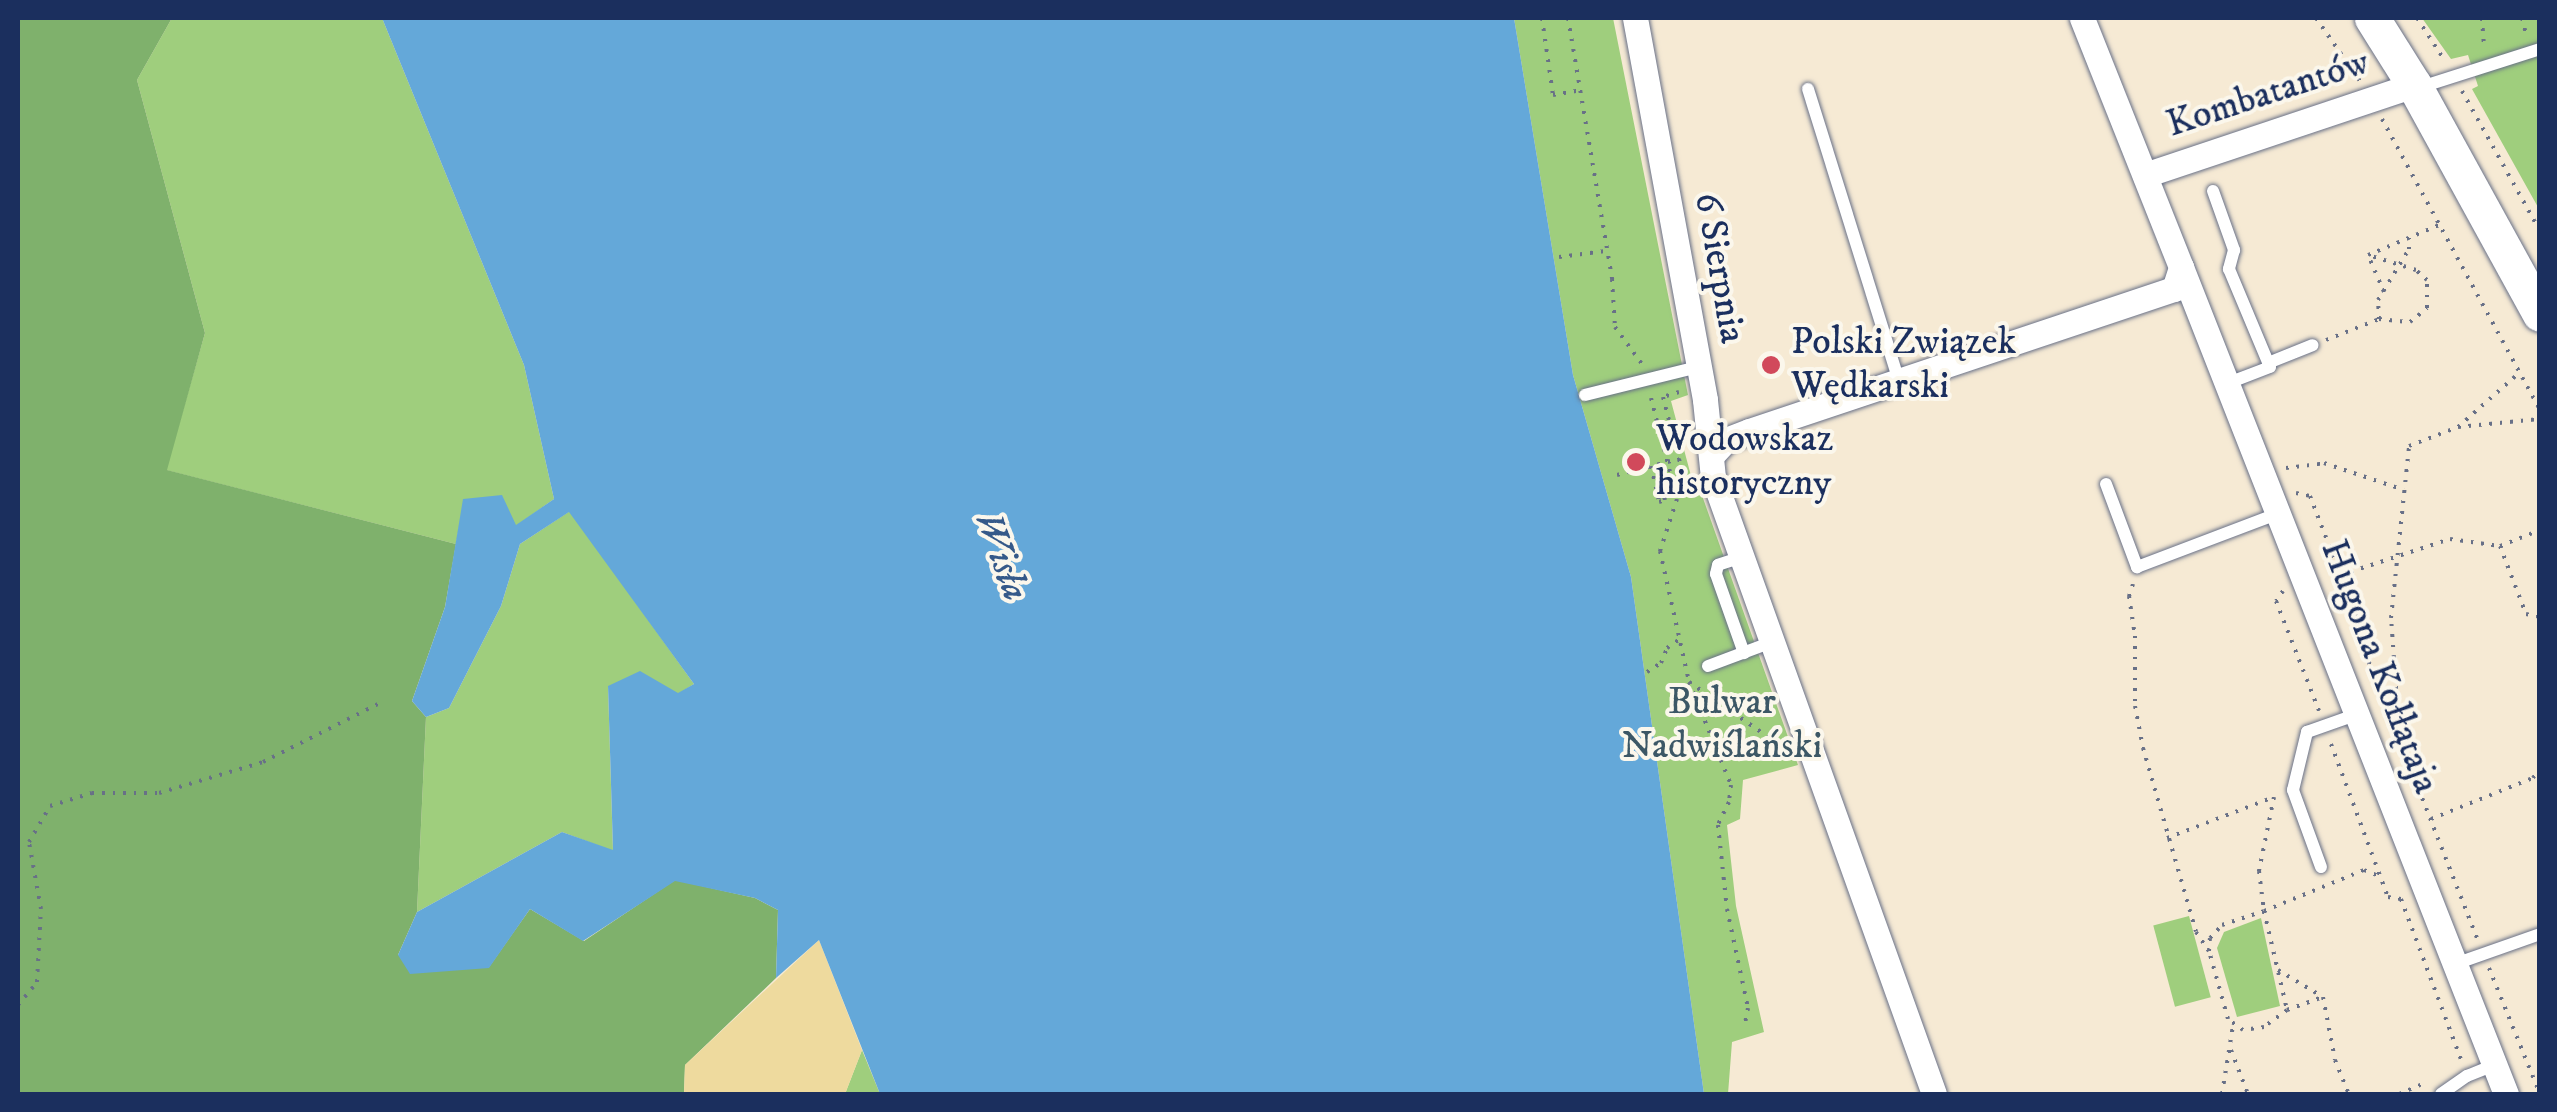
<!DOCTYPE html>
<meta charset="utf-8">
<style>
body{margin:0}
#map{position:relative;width:2557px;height:1112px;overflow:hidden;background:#f6ead4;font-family:"IM FELL DW Pica",serif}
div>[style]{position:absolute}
.green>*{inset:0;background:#9fce7d;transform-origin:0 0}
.forest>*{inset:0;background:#7fb16c}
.sand>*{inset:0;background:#eeda9e}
.water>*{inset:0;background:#64a8d9}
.path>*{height:4px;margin-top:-2px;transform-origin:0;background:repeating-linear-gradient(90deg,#687087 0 2.5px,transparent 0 10.5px)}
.roads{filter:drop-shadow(0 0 2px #687087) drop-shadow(0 0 2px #687087)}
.service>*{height:12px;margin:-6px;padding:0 6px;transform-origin:6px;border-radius:6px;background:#fff}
.minor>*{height:25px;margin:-12.5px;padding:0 12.5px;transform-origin:12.5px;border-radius:12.5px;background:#fff}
.secondary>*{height:35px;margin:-17.5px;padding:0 17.5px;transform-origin:17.5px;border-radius:17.5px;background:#fff}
.dots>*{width:28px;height:28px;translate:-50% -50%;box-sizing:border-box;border:5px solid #fbf7ec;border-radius:50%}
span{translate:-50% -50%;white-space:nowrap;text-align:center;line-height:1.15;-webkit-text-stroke:8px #fbf7ec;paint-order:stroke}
.street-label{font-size:38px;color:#1b2f5e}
.poi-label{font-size:38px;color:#1b2f5e}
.left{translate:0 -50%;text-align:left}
.park-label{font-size:38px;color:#3c5766}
.water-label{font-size:40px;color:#355989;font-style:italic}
.frame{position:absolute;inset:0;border:20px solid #1b2f5e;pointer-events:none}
</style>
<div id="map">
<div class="green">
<i style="clip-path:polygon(172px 18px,382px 18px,524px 365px,554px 499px,516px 526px,464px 499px,456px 544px,166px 470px,205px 333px,137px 80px)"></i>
<i style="clip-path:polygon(1514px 18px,1613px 18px,1688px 395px,1671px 401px,1694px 487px,1699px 487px,1798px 765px,1743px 780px,1740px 819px,1727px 825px,1736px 906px,1764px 1032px,1732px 1042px,1728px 1094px,1704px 1094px,1631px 577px,1573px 375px)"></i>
<i style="clip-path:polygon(2422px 18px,2539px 18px,2539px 209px,2472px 89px,2478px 86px,2468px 55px,2451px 59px)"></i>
<i style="clip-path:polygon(570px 511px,694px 684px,678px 694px,608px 686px,613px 851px,562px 832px,417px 912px,426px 717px,449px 708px,501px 606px,520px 544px)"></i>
<i style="left:2189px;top:916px;width:84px;height:37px;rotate:75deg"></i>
<i style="clip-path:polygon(2261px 918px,2280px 1006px,2237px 1017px,2217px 948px,2224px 932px)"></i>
<i style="clip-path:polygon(862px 1050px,880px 1094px,845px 1094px)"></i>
</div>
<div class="forest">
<i style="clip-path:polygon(18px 18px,172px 18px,137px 80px,205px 333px,167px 470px,456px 544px,445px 607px,412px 701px,426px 717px,417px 912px,398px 955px,489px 967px,530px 909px,584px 941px,675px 880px,755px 898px,778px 910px,776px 978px,685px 1065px,684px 1094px,18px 1094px)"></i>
</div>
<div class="sand">
<i style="clip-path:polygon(819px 940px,862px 1050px,845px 1094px,684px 1094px,685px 1065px)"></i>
</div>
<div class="water">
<i style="clip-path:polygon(382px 18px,1514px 18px,1573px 375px,1631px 577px,1704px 1094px,880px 1094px,819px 940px,776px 978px,778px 910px,755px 898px,675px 881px,583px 941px,530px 909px,489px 968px,410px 974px,398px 955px,417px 912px,562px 832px,613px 850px,608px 686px,640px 671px,678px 693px,694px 684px,569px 512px,520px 544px,501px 606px,449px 708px,426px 717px,412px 701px,445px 607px,463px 499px,502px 495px,516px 525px,554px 499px,524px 365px)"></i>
</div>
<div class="path">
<i style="left:1542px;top:18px;width:78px;rotate:81.9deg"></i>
<i style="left:1553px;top:95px;width:29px;rotate:-10deg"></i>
<i style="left:1568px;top:18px;width:265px;rotate:80.4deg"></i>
<i style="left:1612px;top:279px;width:48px;rotate:86.4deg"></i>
<i style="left:1615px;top:327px;width:46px;rotate:53.9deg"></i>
<i style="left:2316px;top:18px;width:77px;rotate:55.1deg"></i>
<i style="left:2417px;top:18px;width:51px;rotate:56.9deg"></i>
<i style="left:2482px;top:18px;width:29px;rotate:86deg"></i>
<i style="left:2522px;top:18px;width:16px;rotate:76deg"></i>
<i style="left:2462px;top:91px;width:160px;rotate:60.9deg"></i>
<i style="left:2382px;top:119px;width:331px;rotate:61.5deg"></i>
<i style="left:1559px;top:257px;width:47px;rotate:-7.3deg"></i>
<i style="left:2384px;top:292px;width:40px;rotate:-113.4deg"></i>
<i style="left:2368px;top:255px;width:77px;rotate:-22.9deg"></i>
<i style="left:2379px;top:319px;width:19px;rotate:-93deg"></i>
<i style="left:2378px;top:300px;width:60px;rotate:-58.7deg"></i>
<i style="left:2409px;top:249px;width:11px;rotate:-90deg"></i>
<i style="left:2326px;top:340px;width:57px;rotate:-21.6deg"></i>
<i style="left:2379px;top:319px;width:31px;rotate:6deg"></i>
<i style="left:2410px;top:322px;width:22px;rotate:-39deg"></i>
<i style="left:2427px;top:308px;width:28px;rotate:-90deg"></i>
<i style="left:2427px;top:280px;width:15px;rotate:-138deg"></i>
<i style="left:2416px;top:270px;width:50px;rotate:-162.6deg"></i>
<i style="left:1679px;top:392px;width:17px;rotate:163deg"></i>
<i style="left:1663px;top:397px;width:64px;rotate:75.5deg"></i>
<i style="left:1651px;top:398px;width:104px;rotate:75.6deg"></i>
<i style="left:1677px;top:499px;width:55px;rotate:108.1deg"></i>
<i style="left:1660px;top:551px;width:134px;rotate:77.5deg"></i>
<i style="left:1689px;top:682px;width:116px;rotate:34.8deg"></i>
<i style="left:2458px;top:427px;width:82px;rotate:-5.6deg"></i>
<i style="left:1651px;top:466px;width:37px;rotate:77deg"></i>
<i style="left:1659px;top:502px;width:6px;rotate:-18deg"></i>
<i style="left:1665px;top:500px;width:28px;rotate:-105deg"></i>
<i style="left:1658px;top:473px;width:10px;rotate:-11deg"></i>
<i style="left:2286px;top:468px;width:38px;rotate:-7deg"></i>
<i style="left:2324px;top:463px;width:84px;rotate:18.6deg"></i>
<i style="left:1617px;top:475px;width:64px;rotate:-14.5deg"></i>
<i style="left:1679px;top:459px;width:35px;rotate:75deg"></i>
<i style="left:1688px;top:493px;width:5px;rotate:-11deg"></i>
<i style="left:2296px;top:493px;width:14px;rotate:12deg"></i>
<i style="left:2310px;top:496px;width:136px;rotate:68.9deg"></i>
<i style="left:2359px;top:623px;width:19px;rotate:84deg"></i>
<i style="left:2361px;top:642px;width:320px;rotate:68.6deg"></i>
<i style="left:2500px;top:546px;width:73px;rotate:69.1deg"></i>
<i style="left:2526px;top:614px;width:14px;rotate:12deg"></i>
<i style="left:2341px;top:575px;width:115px;rotate:-18.3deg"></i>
<i style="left:2450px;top:539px;width:50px;rotate:8deg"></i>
<i style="left:2500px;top:546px;width:43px;rotate:-21.8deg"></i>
<i style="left:2133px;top:584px;width:13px;rotate:108deg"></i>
<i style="left:2129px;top:596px;width:40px;rotate:81.5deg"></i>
<i style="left:2135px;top:636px;width:70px;rotate:90deg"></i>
<i style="left:2135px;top:706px;width:43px;rotate:79.2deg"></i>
<i style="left:2143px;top:748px;width:191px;rotate:73.9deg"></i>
<i style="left:2196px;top:932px;width:23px;rotate:56deg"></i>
<i style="left:2283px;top:591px;width:12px;rotate:125deg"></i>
<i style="left:2276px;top:601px;width:118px;rotate:68.6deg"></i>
<i style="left:1647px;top:672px;width:17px;rotate:-33deg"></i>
<i style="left:1661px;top:663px;width:16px;rotate:-68deg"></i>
<i style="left:1667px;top:648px;width:16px;rotate:-35deg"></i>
<i style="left:1689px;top:682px;width:111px;rotate:67.8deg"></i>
<i style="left:1731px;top:785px;width:17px;rotate:97deg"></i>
<i style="left:1729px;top:802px;width:25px;rotate:116deg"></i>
<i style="left:1718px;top:825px;width:84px;rotate:83.9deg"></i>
<i style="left:1727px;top:909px;width:101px;rotate:78deg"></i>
<i style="left:1748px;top:1008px;width:16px;rotate:101deg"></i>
<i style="left:2399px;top:731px;width:113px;rotate:-94deg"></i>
<i style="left:2391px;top:618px;width:173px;rotate:-84deg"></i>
<i style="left:2409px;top:446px;width:53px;rotate:-21.2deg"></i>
<i style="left:2458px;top:427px;width:81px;rotate:-41.5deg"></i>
<i style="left:2331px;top:744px;width:163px;rotate:69.6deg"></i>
<i style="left:2388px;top:897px;width:13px;rotate:9deg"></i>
<i style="left:2401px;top:899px;width:174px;rotate:69.5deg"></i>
<i style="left:2274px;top:797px;width:76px;rotate:101.5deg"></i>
<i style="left:2259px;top:871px;width:40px;rotate:82.9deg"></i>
<i style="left:2264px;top:911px;width:108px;rotate:-22.3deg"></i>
<i style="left:2364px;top:870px;width:18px;rotate:22deg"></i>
<i style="left:2431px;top:819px;width:110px;rotate:-21.9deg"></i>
<i style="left:2533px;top:778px;width:13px;rotate:-58deg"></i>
<i style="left:2167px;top:838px;width:115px;rotate:-21deg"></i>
<i style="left:2264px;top:911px;width:102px;rotate:76.9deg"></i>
<i style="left:2287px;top:1010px;width:29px;rotate:144deg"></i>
<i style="left:2264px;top:1027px;width:21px;rotate:172deg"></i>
<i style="left:2243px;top:1030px;width:19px;rotate:-144deg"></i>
<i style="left:2228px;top:1019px;width:71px;rotate:-105.6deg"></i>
<i style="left:2209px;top:951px;width:13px;rotate:-86deg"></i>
<i style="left:2210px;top:938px;width:18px;rotate:-47deg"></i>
<i style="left:2222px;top:925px;width:44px;rotate:-18.4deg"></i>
<i style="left:2489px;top:968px;width:136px;rotate:68deg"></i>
<i style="left:2278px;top:970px;width:52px;rotate:31deg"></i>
<i style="left:2323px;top:997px;width:64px;rotate:79.2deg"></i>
<i style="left:2335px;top:1060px;width:37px;rotate:68deg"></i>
<i style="left:18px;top:1005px;width:30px;rotate:-50deg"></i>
<i style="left:37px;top:982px;width:73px;rotate:-86.9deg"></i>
<i style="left:41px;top:909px;width:68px;rotate:-100.2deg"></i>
<i style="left:29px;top:842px;width:42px;rotate:-59.7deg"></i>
<i style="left:50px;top:806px;width:44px;rotate:-17.2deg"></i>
<i style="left:92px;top:793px;width:67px"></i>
<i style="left:159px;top:793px;width:109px;rotate:-16.6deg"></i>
<i style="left:263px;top:762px;width:136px;rotate:-26.8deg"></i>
<i style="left:2287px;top:1010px;width:38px;rotate:-20deg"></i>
<i style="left:2231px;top:1050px;width:47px;rotate:68.9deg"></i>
<i style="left:2222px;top:1094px;width:70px;rotate:-80.9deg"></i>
<i style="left:2399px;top:1094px;width:30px;rotate:-23deg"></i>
</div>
<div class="roads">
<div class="service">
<i style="left:2418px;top:88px;width:128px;rotate:-17.7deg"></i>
<i style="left:1808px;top:89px;width:307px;rotate:72.7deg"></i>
<i style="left:2213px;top:191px;width:63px;rotate:70.4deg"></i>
<i style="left:2234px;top:250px;width:20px;rotate:105deg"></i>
<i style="left:2229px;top:269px;width:106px;rotate:67.3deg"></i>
<i style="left:2270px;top:367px;width:45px;rotate:159.1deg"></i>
<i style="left:2268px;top:363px;width:48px;rotate:-21.8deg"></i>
<i style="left:1585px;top:395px;width:116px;rotate:-13.9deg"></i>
<i style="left:2106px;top:484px;width:89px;rotate:69.5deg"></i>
<i style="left:2137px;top:567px;width:152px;rotate:-20.8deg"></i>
<i style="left:1742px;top:557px;width:25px;rotate:162deg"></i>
<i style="left:1718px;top:565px;width:9px;rotate:103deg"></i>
<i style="left:1716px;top:574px;width:84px;rotate:70.5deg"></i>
<i style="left:1708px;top:666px;width:68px;rotate:-20.6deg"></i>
<i style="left:2321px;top:867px;width:82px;rotate:-110deg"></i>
<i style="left:2293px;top:790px;width:60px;rotate:-76.4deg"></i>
<i style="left:2307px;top:732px;width:51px;rotate:-19.5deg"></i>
<i style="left:2455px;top:964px;width:90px;rotate:-19.4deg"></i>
<i style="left:2441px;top:1094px;width:32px;rotate:-35deg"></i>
<i style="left:2467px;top:1076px;width:29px;rotate:-22deg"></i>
</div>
<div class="minor">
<i style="left:1635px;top:18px;width:388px;rotate:79.6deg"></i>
<i style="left:1705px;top:400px;width:77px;rotate:84.1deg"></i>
<i style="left:1713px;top:477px;width:655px;rotate:70.29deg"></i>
<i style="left:2145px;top:175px;width:284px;rotate:-18.5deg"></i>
<i style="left:2181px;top:267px;width:889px;rotate:68.55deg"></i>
<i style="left:1714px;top:453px;width:18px;rotate:-47deg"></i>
<i style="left:1726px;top:440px;width:25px;rotate:-21deg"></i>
<i style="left:1749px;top:431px;width:448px;rotate:-18.5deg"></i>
<i style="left:2174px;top:289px;width:23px;rotate:-72deg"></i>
<i style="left:2181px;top:267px;width:268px;rotate:-111.7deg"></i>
</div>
<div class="secondary">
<i style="left:2372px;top:18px;width:79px;rotate:57.9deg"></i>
<i style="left:2414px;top:85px;width:261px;rotate:61.2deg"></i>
</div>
</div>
<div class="dots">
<i style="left:1771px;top:365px;background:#d1495b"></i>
<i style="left:1636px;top:462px;background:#d1495b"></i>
</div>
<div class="street-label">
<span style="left:2268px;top:94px;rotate:-18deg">Kombatantów</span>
<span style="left:1719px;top:268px;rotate:80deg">6 Sierpnia</span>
<span style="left:2379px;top:667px;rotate:69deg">Hugona Kołłątaja</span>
</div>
<div class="poi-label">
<span class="left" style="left:1791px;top:365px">Polski Związek<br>Wędkarski</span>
<span class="left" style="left:1656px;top:462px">Wodowskaz<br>historyczny</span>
</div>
<div class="park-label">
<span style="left:1722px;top:725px">Bulwar<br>Nadwiślański</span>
</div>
<div class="water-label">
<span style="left:1001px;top:556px;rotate:70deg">Wisła</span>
</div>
<div class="frame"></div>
</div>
